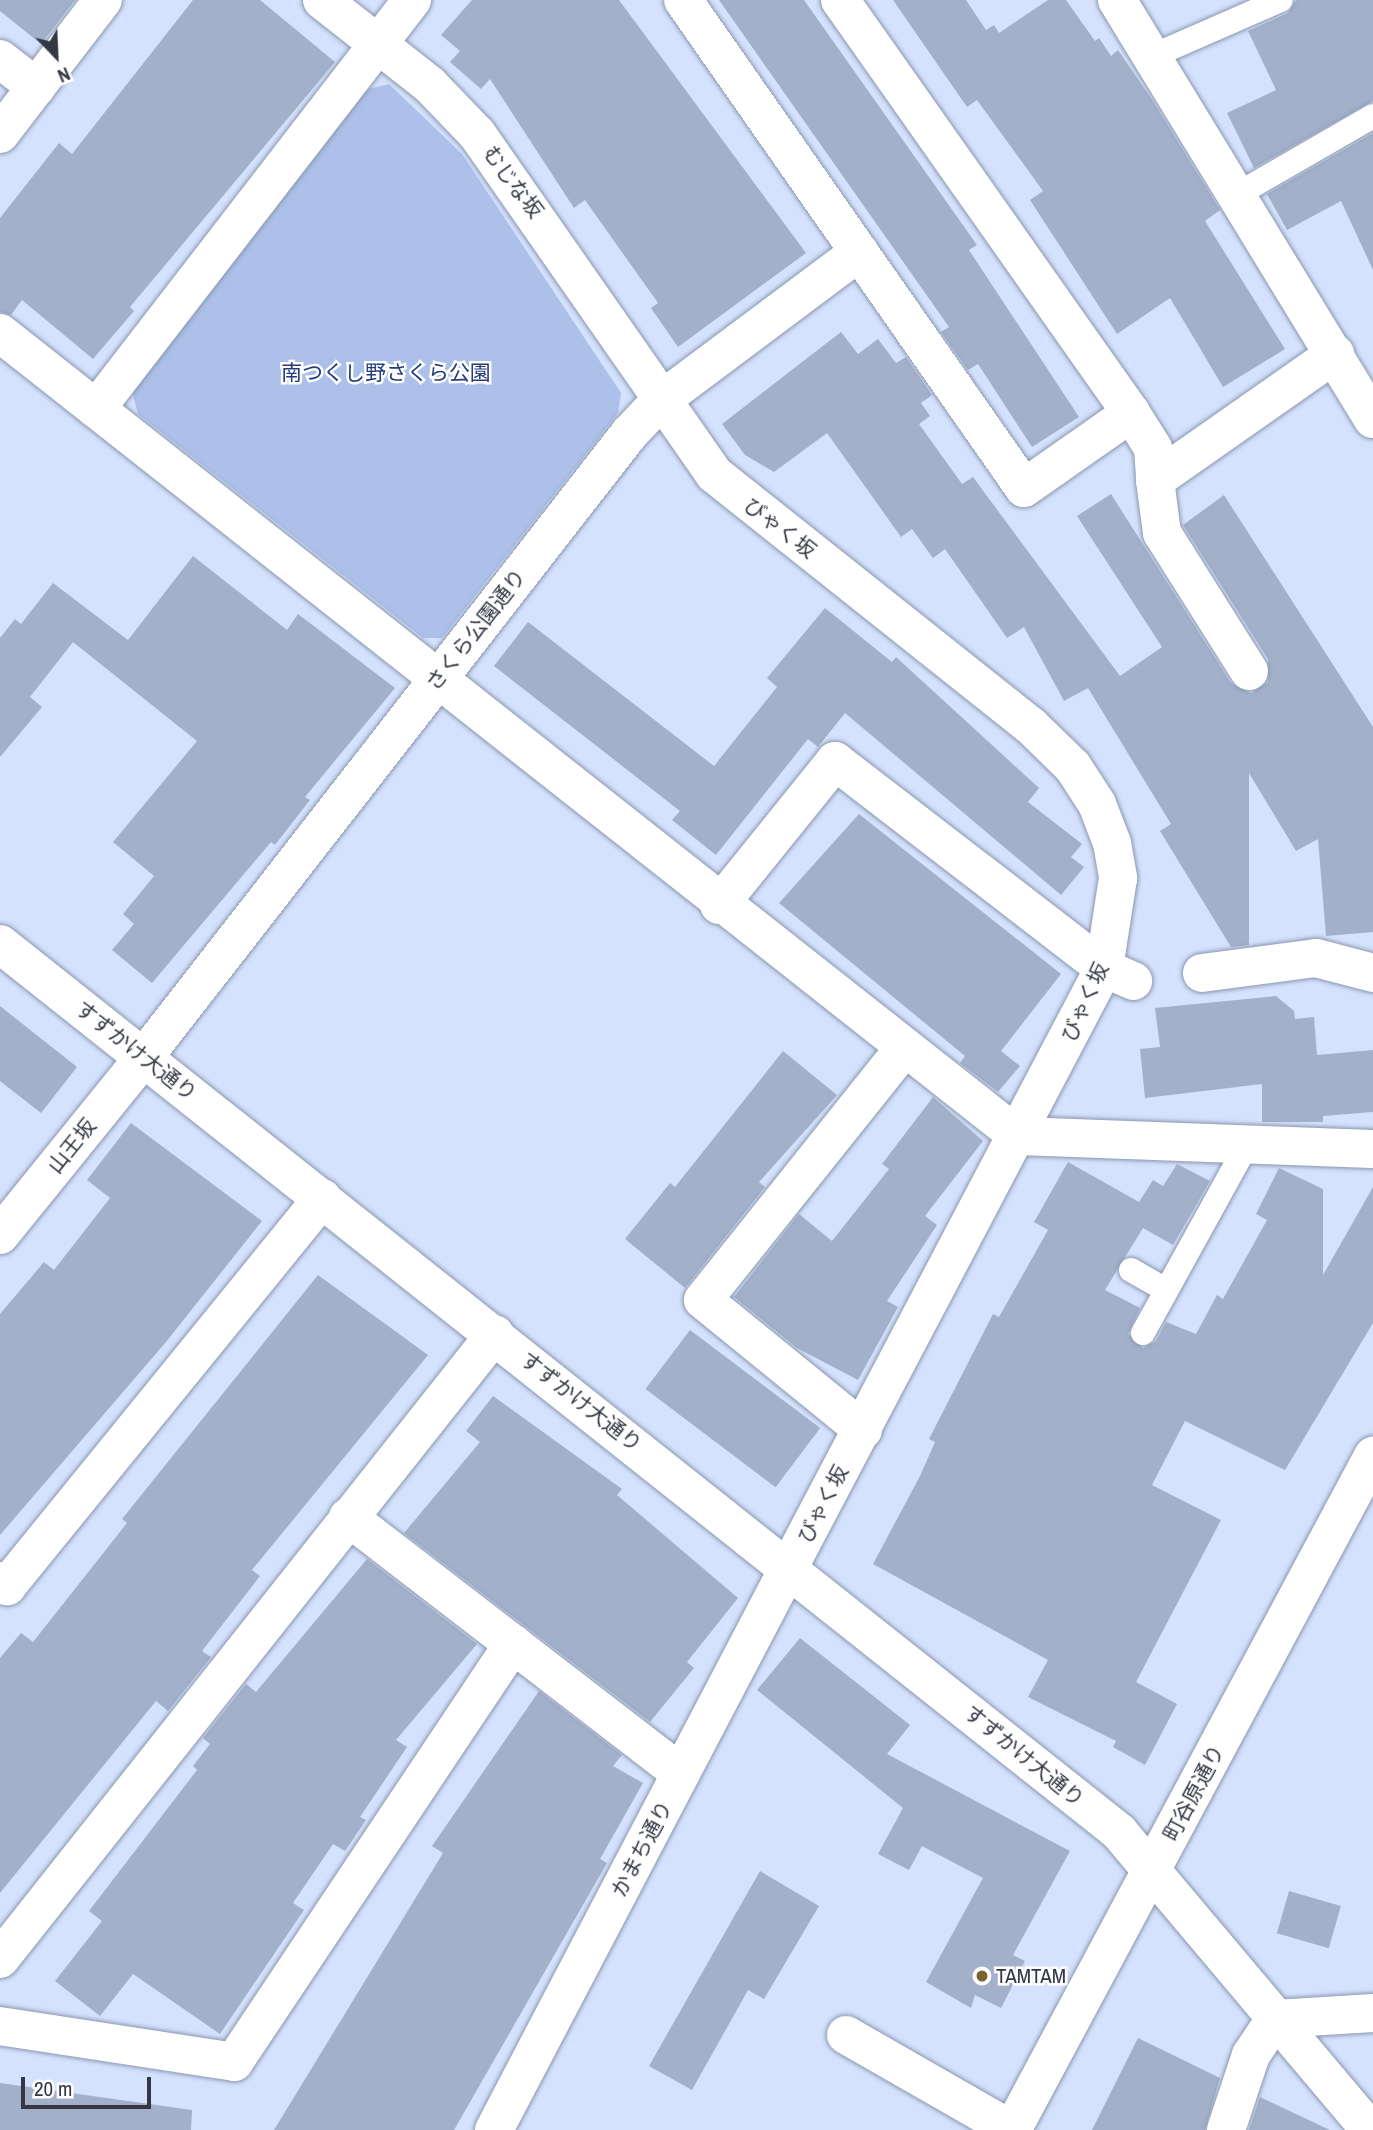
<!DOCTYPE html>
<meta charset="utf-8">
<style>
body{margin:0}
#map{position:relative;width:1373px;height:2130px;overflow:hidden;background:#d5e2fd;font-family:"Archivo Narrow","Noto Sans JP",sans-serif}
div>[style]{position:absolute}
.green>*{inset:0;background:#acc0e9}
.building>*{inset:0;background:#a3b0ca;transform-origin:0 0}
.roads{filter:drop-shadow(0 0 2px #8b97b0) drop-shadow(0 0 2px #8b97b0)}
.lane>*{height:24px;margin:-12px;padding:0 12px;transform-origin:12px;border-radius:12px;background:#fff}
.street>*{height:38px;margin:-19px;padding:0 19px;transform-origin:19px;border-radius:19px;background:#fff}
.secondary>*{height:38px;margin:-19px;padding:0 19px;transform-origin:19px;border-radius:19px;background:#fff}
.dots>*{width:19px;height:19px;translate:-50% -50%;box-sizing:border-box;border:4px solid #fff;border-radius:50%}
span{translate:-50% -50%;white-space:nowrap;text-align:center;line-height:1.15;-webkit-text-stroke:5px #fff;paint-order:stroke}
.street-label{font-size:21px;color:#333843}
.park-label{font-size:21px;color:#223c7c}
.poi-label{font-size:21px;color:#333843}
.left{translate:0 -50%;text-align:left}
.north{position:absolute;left:21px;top:21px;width:70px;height:70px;-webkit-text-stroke:5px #fff;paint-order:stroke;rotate:157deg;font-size:19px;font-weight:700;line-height:28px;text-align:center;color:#333843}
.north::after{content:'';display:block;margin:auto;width:24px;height:32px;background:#333843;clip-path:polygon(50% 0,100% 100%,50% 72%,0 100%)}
.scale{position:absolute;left:21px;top:2077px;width:130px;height:32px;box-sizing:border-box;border:4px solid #333843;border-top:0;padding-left:9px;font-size:21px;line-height:24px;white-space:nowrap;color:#333843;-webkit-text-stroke:5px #fff;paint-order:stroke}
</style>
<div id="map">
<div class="green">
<i style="clip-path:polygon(389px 84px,462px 154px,621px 393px,618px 413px,442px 638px,423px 638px,138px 414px,132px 391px,368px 89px)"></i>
</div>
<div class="building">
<i style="clip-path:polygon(0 0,75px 0,41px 44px,0 11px)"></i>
<i style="clip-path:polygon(193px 0,260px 0,335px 62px,130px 307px,134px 311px,93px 359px,22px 300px,11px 315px,0 312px,0 218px,59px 143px,72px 154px)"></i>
<i style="clip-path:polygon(472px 0,619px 0,806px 253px,678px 347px,651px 308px,658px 303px,585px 200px,574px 208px,490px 79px,481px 89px,450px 62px,460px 51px,441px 35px)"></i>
<i style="clip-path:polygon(719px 0,804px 0,977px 245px,969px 250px,1079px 417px,1032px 447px,978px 364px,968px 370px,941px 332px,949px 327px)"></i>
<i style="clip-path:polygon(893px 0,966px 0,986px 30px,994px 25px,999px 33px,1048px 0,1066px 0,1095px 41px,1099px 38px,1111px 56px,1118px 50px,1153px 101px,1220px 210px,1205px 221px,1285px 349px,1223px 387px,1170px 298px,1117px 334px,1030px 200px,1043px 191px,977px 100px,967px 107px)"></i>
<i style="clip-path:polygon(1296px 0,1373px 0,1373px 101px,1254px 168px,1227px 113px,1276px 90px,1248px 31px,1288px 13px)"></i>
<i style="clip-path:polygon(1373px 133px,1373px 270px,1341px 201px,1287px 230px,1267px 194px)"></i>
<i style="clip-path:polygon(841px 332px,858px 354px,878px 339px,896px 363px,906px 357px,932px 395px,921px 403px,930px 416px,919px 424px,962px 484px,973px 477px,1120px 676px,1162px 647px,1077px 516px,1111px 494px,1231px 683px,1251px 693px,1268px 682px,1268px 659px,1183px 525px,1224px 495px,1373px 727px,1373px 932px,1326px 936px,1318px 839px,1296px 851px,1249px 773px,1249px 945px,1231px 947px,1160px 831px,1171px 824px,1088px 688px,1064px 701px,1024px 627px,1007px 638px,945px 549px,933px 558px,912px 529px,901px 537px,827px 433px,774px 472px,745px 455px,722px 424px)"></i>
<i style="clip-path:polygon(193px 556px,287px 630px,298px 614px,395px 688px,305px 797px,310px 800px,275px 845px,271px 842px,152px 983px,112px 950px,134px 924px,123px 914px,154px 876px,113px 842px,197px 741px,73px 642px,30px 697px,42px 707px,0 757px,0 638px,15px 619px,21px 624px,53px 583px,128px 640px)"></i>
<i style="clip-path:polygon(825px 608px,892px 662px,896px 657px,1039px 788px,1028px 802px,1082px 844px,1071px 857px,1084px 867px,1061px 895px,845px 713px,818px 747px,808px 739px,716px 855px,672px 820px,680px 811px,494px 666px,528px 622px,714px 766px,777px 687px,767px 678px)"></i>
<i style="clip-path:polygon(859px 814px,1061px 974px,1001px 1051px,1020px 1066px,998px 1092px,960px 1063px,965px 1056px,779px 903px)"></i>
<i style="clip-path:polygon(1276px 996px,1294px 1011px,1295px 1019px,1314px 1017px,1317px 1055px,1373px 1050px,1373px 1112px,1323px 1116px,1323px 1122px,1262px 1122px,1262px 1084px,1145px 1098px,1140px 1049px,1160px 1047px,1155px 1008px)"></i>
<i style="clip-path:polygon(0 1006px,77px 1067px,41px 1113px,0 1081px)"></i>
<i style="clip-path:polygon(783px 1051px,837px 1095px,759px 1182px,765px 1187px,685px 1288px,625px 1239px,670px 1183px,675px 1187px)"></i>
<i style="clip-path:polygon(933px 1097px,983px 1141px,925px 1216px,937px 1225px,887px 1301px,898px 1307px,858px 1380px,797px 1348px,734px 1297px,799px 1214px,832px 1241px,889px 1169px,882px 1164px)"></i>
<i style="clip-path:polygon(131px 1123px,262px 1221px,166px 1342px,0 1535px,0 1314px,44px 1262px,54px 1270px,110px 1198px,87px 1180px)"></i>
<i style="clip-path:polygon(1068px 1162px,1139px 1202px,1153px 1180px,1163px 1186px,1177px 1164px,1210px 1181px,1173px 1245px,1143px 1228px,1105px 1290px,1140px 1308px,1128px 1334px,1143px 1348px,1156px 1341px,1166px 1322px,1196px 1334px,1217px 1295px,1223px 1299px,1267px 1220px,1256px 1214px,1279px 1168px,1323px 1189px,1323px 1275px,1373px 1187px,1373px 1323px,1285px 1470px,1185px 1421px,1152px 1485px,1221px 1520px,1136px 1682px,1177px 1704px,1145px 1765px,1113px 1747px,1116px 1741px,1028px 1697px,1048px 1660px,873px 1564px,920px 1476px,935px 1442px,929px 1439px,993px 1314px,999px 1317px,1048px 1230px,1034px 1222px)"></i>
<i style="clip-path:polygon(318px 1275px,428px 1355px,252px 1570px,260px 1576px,202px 1651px,211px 1657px,168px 1711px,156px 1701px,0 1893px,0 1658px,21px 1633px,33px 1642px,127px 1523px,122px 1519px)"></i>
<i style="left:690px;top:1330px;width:163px;height:74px;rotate:37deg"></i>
<i style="clip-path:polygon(493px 1396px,622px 1489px,617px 1495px,738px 1598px,687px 1662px,694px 1668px,650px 1722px,404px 1533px,480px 1442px,466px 1431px)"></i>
<i style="clip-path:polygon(367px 1559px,477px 1644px,396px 1740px,407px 1747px,360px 1817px,366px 1820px,345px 1851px,333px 1844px,293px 1903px,304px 1910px,220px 2034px,133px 1974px,100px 2016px,55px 1981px,102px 1921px,89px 1911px,197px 1770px,193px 1766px,210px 1744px,203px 1738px,246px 1684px,256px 1692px)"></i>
<i style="clip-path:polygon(800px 1638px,910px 1725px,887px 1754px,1070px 1851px,1013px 1955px,1025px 1961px,1001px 2008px,975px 1995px,971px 2008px,926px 1982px,983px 1878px,922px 1846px,909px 1870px,878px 1854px,903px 1808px,757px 1690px)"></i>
<i style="clip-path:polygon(539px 1691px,622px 1755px,613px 1766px,643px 1783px,600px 1859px,607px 1863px,454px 2130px,274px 2130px,443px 1853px,432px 1846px)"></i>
<i style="clip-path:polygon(760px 1871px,819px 1906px,764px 1999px,748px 1990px,692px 2090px,649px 2066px)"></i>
<i style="left:1289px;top:1891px;width:54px;height:44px;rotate:16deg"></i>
<i style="clip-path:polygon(1138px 2038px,1220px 2078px,1205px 2130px,1092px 2130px)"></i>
<i style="clip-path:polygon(0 2083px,192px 2110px,191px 2130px,0 2130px)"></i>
<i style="clip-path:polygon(1260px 2097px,1330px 2130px,1249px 2130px)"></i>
</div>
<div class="roads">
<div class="lane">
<i style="left:1155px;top:55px;width:137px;rotate:-23.6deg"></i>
<i style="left:1238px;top:194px;width:156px;rotate:-30deg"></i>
<i style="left:1131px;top:1270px;width:40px;rotate:29.7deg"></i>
<i style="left:1143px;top:1333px;width:217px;rotate:-61.1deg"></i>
</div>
<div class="street">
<i style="left:683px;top:0;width:595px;rotate:55.06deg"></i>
<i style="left:1024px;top:488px;width:131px;rotate:-35deg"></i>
<i style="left:840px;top:0;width:505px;rotate:54.83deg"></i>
<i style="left:1131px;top:413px;width:41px;rotate:57.8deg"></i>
<i style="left:1153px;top:448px;width:32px;rotate:86deg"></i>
<i style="left:1117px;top:0;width:491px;rotate:58.6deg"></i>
<i style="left:0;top:59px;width:46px;rotate:37.9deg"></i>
<i style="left:0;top:134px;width:169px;rotate:-52.5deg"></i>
<i style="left:0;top:333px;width:1297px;rotate:38.27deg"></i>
<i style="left:1018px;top:1136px;width:355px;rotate:2.1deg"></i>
<i style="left:96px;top:409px;width:517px;rotate:-52.31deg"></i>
<i style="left:1249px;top:671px;width:163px;rotate:-122.2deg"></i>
<i style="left:1162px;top:533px;width:53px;rotate:-97.5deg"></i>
<i style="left:1155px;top:480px;width:220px;rotate:-35deg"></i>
<i style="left:719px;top:905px;width:185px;rotate:-51.1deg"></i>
<i style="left:835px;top:761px;width:339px;rotate:37.6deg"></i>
<i style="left:1104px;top:968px;width:32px;rotate:24deg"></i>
<i style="left:1202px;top:973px;width:115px;rotate:-7.5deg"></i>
<i style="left:1316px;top:958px;width:59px;rotate:14.7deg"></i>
<i style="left:144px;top:1057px;width:790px;rotate:-52.1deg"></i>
<i style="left:629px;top:434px;width:45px;rotate:-46.8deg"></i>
<i style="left:660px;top:401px;width:249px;rotate:-36.8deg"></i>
<i style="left:863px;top:1430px;width:206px;rotate:-140.9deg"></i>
<i style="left:703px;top:1300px;width:322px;rotate:-51.4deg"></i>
<i style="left:348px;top:1517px;width:420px;rotate:37.6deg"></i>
<i style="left:0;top:1581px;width:9px;rotate:36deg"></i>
<i style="left:7px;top:1586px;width:500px;rotate:-50.9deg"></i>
<i style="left:0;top:1959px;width:797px;rotate:-51.62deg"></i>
<i style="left:0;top:2026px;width:237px;rotate:8.7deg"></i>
<i style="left:234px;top:2062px;width:503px;rotate:-56.28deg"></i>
<i style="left:846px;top:2035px;width:191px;rotate:29.8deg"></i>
<i style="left:494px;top:2130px;width:636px;rotate:-62.35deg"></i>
<i style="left:1226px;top:2130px;width:79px;rotate:-71.6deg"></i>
<i style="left:1251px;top:2055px;width:43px;rotate:-56.3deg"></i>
<i style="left:1275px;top:2019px;width:98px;rotate:-3.5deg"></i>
</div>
<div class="secondary">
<i style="left:322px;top:0;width:137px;rotate:38.2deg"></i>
<i style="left:430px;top:85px;width:68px;rotate:46.2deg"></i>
<i style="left:477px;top:134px;width:414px;rotate:55.1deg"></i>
<i style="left:714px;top:474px;width:405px;rotate:38.5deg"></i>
<i style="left:1031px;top:726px;width:59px;rotate:44.3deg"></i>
<i style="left:1073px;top:767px;width:44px;rotate:57deg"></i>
<i style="left:1097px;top:804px;width:42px;rotate:69deg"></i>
<i style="left:1112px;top:843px;width:36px;rotate:80deg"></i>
<i style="left:1118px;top:878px;width:91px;rotate:98.8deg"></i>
<i style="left:1104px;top:968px;width:677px;rotate:117.74deg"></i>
<i style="left:0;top:944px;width:1429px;rotate:38.43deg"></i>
<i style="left:1119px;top:1832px;width:390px;rotate:49.9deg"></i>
<i style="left:0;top:1235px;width:229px;rotate:-51deg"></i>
<i style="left:1012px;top:2130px;width:765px;rotate:-61.83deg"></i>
</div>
</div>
<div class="dots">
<i style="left:982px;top:1976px;background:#7a6333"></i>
</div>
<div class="street-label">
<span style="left:513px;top:182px;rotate:53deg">むじな坂</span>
<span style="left:780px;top:528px;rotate:38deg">びゃく坂</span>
<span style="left:476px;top:630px;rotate:-52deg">さくら公園通り</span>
<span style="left:1085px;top:1002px;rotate:-65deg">びゃく坂</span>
<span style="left:136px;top:1051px;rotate:38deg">すずかけ大通り</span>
<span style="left:72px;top:1146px;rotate:-51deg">山王坂</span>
<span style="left:581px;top:1402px;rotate:38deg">すずかけ大通り</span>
<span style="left:823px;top:1504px;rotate:-62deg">びゃく坂</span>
<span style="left:1024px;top:1756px;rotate:39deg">すずかけ大通り</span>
<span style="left:1194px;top:1793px;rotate:-62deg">町谷原通り</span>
<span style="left:642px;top:1849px;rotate:-62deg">かまち通り</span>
</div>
<div class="park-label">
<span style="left:386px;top:373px">南つくし野さくら公園</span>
</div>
<div class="poi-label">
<span class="left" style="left:996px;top:1976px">TAMTAM</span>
</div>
<div class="north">N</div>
<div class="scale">20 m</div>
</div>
